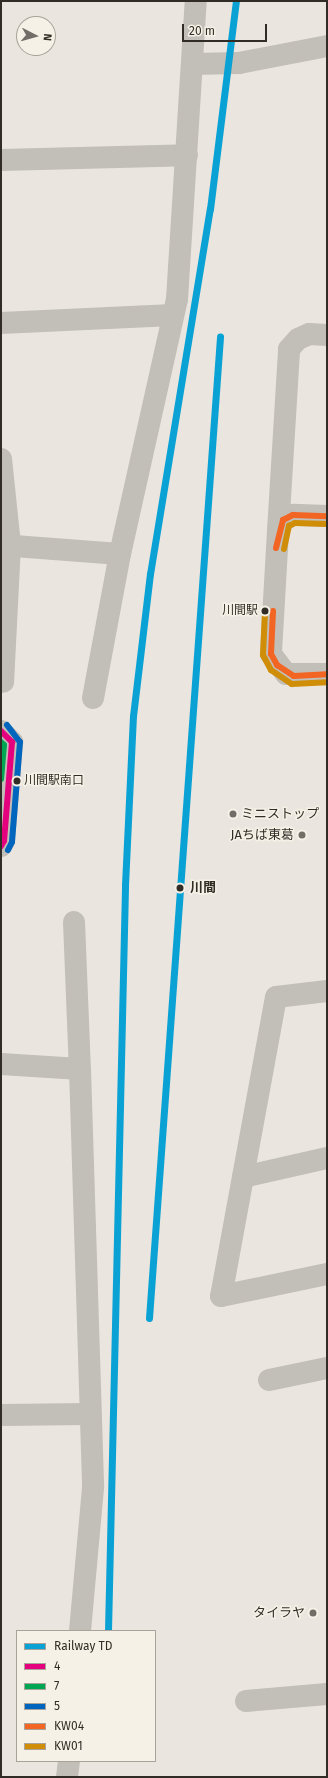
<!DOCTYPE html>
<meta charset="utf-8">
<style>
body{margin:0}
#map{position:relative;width:328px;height:1778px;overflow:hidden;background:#eae6df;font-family:"Fira Sans","Noto Sans JP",sans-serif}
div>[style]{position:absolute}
.minor>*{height:22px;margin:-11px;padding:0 11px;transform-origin:11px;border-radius:11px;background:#c2beb8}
.tertiary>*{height:22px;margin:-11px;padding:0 11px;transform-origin:11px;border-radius:11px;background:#c2beb8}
.bus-1>*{height:6px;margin:-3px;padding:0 3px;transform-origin:3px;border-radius:3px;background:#e5007d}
.bus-2>*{height:6px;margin:-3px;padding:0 3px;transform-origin:3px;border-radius:3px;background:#00a651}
.bus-3>*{height:6px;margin:-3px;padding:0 3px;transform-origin:3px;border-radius:3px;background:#0065bd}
.bus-4>*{height:6px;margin:-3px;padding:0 3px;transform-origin:3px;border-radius:3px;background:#f26522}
.bus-5>*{height:6px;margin:-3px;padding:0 3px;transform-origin:3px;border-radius:3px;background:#d08e08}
.rail-1>*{height:7px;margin:-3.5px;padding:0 3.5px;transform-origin:3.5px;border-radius:3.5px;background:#0aa2d4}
.dots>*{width:11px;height:11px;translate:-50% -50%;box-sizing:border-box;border:2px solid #f6f1e6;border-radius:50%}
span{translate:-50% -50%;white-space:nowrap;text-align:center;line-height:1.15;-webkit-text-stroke:3px #f6f1e6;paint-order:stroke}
.bus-label{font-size:12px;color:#322c27}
.right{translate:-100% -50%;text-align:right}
.left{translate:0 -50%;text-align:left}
.poi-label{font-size:13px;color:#322c27}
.stop-label{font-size:13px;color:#322c27;font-weight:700}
.frame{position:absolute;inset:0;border:2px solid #322c27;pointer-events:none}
.legend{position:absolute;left:16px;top:1630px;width:140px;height:132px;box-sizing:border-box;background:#f6f1e6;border:1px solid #a8a29a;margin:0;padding:5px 7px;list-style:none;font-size:12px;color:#322c27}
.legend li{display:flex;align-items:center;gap:8px;height:20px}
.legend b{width:20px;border:1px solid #a8a29a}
.north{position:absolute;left:16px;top:16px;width:40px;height:40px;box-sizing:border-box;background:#f6f1e6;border:1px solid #a8a29a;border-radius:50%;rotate:96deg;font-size:11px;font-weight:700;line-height:16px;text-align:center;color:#322c27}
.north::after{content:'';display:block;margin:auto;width:14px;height:18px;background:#726d67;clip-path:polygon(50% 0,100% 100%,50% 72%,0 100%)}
.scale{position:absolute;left:182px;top:24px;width:85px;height:18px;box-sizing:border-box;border:2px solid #322c27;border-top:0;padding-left:5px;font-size:12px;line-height:14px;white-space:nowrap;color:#322c27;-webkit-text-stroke:3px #f6f1e6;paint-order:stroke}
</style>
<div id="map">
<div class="minor">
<i style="left:193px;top:64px;width:46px;rotate:-1.2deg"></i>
<i style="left:239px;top:63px;width:90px;rotate:-10.9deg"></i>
<i style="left:1px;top:160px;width:186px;rotate:-1.5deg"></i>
<i style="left:1px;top:323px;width:172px;rotate:-2.7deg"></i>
<i style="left:1px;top:459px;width:86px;rotate:84deg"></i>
<i style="left:10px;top:545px;width:137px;rotate:92.9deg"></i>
<i style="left:1px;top:545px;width:119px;rotate:4.3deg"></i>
<i style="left:93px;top:698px;width:147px;rotate:-79.4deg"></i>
<i style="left:120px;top:554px;width:261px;rotate:-77.4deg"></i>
<i style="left:177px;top:299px;width:299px;rotate:-86.4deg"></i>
<i style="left:74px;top:922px;width:147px;rotate:87.7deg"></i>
<i style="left:327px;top:991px;width:51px;rotate:173.3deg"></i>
<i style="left:276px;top:997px;width:304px;rotate:100.4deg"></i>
<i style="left:221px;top:1296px;width:108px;rotate:-11.7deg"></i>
<i style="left:1px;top:1064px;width:79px;rotate:3.6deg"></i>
<i style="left:80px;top:1069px;width:419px;rotate:88.2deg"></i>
<i style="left:93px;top:1488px;width:144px;rotate:95.2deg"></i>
<i style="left:243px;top:1177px;width:86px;rotate:-12.7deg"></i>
<i style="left:269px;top:1380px;width:59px;rotate:-11.7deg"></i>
<i style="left:1px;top:1415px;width:88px;rotate:-0.7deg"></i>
<i style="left:246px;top:1701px;width:81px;rotate:-4.9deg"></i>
<i style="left:67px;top:1777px;width:16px;rotate:-83deg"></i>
</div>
<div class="tertiary">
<i style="left:327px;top:516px;width:34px;rotate:-178deg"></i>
<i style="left:293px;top:515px;width:11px;rotate:153deg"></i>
<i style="left:283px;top:520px;width:12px;rotate:114deg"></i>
<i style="left:278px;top:531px;width:123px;rotate:93.3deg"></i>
<i style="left:271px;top:654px;width:25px;rotate:53deg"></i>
<i style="left:286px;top:674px;width:41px"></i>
<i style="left:278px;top:531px;width:182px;rotate:-86.5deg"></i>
<i style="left:289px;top:349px;width:13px;rotate:-48deg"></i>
<i style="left:298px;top:339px;width:12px;rotate:-24deg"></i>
<i style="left:309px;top:334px;width:18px;rotate:3deg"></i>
<i style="left:1px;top:731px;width:16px;rotate:45deg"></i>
<i style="left:12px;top:742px;width:99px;rotate:94.6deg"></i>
<i style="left:4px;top:841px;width:6px;rotate:121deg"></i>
</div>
<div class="bus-1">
<i style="left:1px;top:731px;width:16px;rotate:45deg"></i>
<i style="left:12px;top:742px;width:99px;rotate:94.6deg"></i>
<i style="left:4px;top:841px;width:6px;rotate:121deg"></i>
</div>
<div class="bus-2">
<i style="left:1px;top:742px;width:4px;rotate:45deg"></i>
<i style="left:4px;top:745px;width:34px;rotate:95deg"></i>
</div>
<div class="bus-3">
<i style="left:7px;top:725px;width:21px;rotate:53deg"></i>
<i style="left:20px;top:742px;width:100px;rotate:94.6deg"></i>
<i style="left:12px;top:842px;width:9px;rotate:117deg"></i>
</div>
<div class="bus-4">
<i style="left:276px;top:548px;width:29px;rotate:-76deg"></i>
<i style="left:283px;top:520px;width:11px;rotate:-27deg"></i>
<i style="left:293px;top:515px;width:34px;rotate:2deg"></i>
<i style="left:273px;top:611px;width:43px;rotate:92.7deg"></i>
<i style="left:271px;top:654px;width:13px;rotate:61deg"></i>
<i style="left:277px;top:665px;width:20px;rotate:33deg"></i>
<i style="left:294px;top:676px;width:33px;rotate:-3deg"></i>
</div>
<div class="bus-5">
<i style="left:284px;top:549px;width:24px;rotate:-78deg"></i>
<i style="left:289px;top:526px;width:7px;rotate:-27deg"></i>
<i style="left:295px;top:523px;width:32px;rotate:2deg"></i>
<i style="left:265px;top:611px;width:44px;rotate:92.6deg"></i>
<i style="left:263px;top:655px;width:17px;rotate:62deg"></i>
<i style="left:271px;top:670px;width:25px;rotate:34deg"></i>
<i style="left:292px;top:684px;width:35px;rotate:-3deg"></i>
</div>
<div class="rail-1">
<i style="left:149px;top:1318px;width:984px;rotate:-85.86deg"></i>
<i style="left:108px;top:1631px;width:746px;rotate:-88.69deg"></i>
<i style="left:125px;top:885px;width:169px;rotate:-87.3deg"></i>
<i style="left:133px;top:716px;width:143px;rotate:-83.2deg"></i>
<i style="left:150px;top:574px;width:370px;rotate:-80.7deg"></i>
<i style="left:210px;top:209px;width:210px;rotate:-82.9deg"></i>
</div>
<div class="dots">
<i style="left:265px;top:611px;background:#322c27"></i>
<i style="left:17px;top:781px;background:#322c27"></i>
<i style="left:233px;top:814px;background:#726d67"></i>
<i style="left:302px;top:835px;background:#726d67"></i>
<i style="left:180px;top:888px;background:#322c27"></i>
<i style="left:313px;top:1613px;background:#726d67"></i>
</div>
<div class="bus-label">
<span class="right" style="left:258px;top:611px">川間駅</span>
<span class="left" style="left:24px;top:781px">川間駅南口</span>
</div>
<div class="poi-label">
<span class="left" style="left:241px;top:814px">ミニストップ</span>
<span class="right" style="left:294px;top:835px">JAちば東葛</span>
<span class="right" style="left:305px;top:1613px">タイラヤ</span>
</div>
<div class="stop-label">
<span class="left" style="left:190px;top:888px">川間</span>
</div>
<div class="frame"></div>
<ul class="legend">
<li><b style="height:5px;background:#0aa2d4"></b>Railway TD</li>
<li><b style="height:5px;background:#e5007d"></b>4</li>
<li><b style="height:5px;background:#00a651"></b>7</li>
<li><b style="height:5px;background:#0065bd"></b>5</li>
<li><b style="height:5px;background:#f26522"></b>KW04</li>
<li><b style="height:5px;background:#d08e08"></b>KW01</li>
</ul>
<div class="north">N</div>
<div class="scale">20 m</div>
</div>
